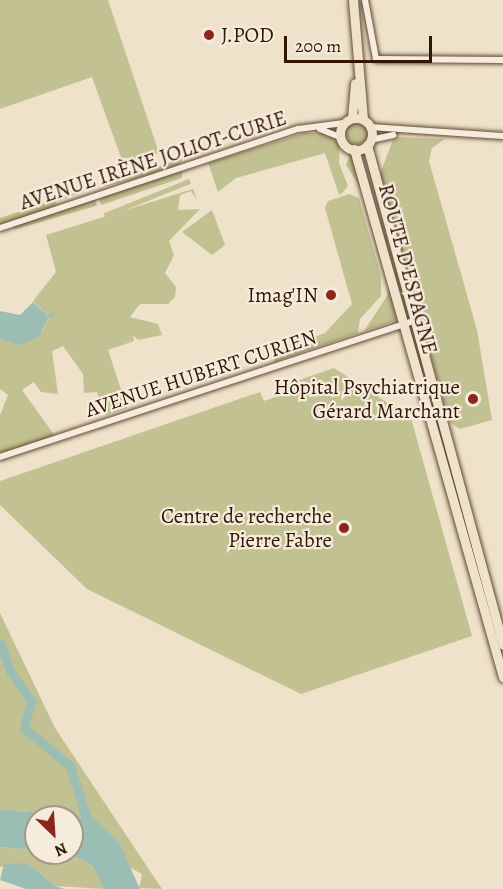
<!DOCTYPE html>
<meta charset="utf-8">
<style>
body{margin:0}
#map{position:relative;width:503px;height:889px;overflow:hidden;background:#efe2ca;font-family:Alegreya,serif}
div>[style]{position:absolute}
.green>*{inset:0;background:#c1c191;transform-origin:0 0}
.round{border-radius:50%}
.water>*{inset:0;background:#9abeb3}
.stream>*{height:1.5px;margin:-0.75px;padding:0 0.75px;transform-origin:0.75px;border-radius:0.75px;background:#9abeb3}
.river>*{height:9px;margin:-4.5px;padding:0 4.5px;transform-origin:4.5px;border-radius:4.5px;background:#9abeb3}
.roads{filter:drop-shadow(0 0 2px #624934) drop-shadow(0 0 2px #624934)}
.minor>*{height:6px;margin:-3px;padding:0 3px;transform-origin:3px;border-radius:3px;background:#f5ecdd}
.primary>*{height:9px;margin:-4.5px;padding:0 4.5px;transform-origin:4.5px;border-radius:4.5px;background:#efe2ca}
.primary>.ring{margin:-4.5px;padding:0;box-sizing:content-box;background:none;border:9px solid #efe2ca;border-radius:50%}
.dots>*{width:16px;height:16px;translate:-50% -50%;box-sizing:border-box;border:3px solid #f5ecdd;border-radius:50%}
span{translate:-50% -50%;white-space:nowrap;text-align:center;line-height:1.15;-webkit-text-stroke:4.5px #f5ecdd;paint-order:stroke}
.poi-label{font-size:21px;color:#331602}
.left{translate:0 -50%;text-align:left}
.right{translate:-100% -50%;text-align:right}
.street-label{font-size:21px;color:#331602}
.north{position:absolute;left:24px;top:805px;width:60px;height:60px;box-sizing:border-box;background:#f5ecdd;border:2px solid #a79685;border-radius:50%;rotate:155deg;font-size:16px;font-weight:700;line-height:24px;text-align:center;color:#331602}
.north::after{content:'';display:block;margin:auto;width:21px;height:27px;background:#8f2418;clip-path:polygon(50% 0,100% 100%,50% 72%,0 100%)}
.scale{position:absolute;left:284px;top:36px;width:148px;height:27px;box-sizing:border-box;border:3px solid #331602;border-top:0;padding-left:8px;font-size:18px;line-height:21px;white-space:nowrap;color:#331602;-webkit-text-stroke:4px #f5ecdd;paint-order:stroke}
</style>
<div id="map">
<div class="green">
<i style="clip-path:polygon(0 0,108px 0,159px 153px,124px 166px,92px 77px,0 109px)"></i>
<i class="round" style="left:346px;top:122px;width:22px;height:22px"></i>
<i style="clip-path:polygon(304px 133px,322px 133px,340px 142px,339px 163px,348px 186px,342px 193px,339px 195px,325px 153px,236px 178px,218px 192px,208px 163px)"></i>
<i style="clip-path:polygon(394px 137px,445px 139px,432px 148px,429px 161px,477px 330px,492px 420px,460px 429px,449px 422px,380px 174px)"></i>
<i style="clip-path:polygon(351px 152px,357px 159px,399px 312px,395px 321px,364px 331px,387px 296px,389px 284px,364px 193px,346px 165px)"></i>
<i style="clip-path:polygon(183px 158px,179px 165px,161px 172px,96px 189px)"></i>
<i style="clip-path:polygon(182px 171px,182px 178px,101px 205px,99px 197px)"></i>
<i style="left:189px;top:179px;width:5px;height:92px;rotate:68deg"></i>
<i style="clip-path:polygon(91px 188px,56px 202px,57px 207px,0 226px,0 218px)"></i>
<i style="clip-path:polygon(193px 189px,197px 200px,191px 191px,180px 195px,178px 210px,200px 209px,169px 241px,174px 255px,165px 273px,176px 287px,175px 297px,168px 304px,140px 304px,130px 317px,158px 324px,162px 335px,138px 340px,133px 335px,134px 341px,108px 350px,127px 408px,105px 415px,97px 392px,84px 393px,83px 374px,63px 346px,52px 351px,58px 394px,41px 392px,34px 382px,22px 390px,55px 436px,0 455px,0 415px,8px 395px,0 389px,0 339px,20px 344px,43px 330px,49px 317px,33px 301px,56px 272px,46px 235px)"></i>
<i style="clip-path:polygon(349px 194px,359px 198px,381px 276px,381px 296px,360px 319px,358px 333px,274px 362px,272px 354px,325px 333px,352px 304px,325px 208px,328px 201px)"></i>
<i style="left:95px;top:199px;width:7px;height:86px;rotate:74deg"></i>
<i style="clip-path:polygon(212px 210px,225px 245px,212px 255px,182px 232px)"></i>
<i style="clip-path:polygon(334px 368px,411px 418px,472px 636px,301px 694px,87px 589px,0 505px,0 481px,260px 392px,264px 401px,284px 394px,282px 386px)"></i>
<i style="clip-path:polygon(0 613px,55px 728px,162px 889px,139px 888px,142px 874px,127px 866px,93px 818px,0 809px)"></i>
<i style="clip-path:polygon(0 847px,67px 853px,93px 866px,104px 889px,55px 886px,28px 863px,0 867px)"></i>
</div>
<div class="water">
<i style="clip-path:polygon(33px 302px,49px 317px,39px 336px,21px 345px,0 339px,0 311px,20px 315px)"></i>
<i style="clip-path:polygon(0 809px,93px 818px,119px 842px,140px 889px,104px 889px,93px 866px,67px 853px,72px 853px,72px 817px,36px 817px,36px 850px,0 847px)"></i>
<i style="clip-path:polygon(28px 863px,55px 886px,65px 889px,26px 889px,0 880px,4px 864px)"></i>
</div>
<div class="stream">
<i style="left:49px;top:317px;width:6px;rotate:-31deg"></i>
</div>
<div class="river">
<i style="left:0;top:643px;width:30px;rotate:70deg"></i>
<i style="left:10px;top:671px;width:37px;rotate:55deg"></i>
<i style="left:31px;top:701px;width:28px;rotate:105deg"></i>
<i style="left:24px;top:728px;width:60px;rotate:39.6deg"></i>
<i style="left:70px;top:766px;width:66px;rotate:72.4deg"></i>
</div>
<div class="roads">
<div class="minor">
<i style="left:365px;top:0;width:60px;rotate:79.4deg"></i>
<i style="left:376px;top:59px;width:127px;rotate:0.5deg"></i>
<i style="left:370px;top:127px;width:133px;rotate:3.9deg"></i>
<i style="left:320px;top:129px;width:22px;rotate:22deg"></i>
<i style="left:370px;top:140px;width:24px;rotate:-12deg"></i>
<i style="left:0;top:228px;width:314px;rotate:-18.4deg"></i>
<i style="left:298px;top:129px;width:46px;rotate:-7.4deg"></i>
<i style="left:0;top:457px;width:435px;rotate:-18.2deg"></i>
</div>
<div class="primary">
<i style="left:353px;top:0;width:119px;rotate:85.2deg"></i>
<i style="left:352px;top:118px;width:35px;rotate:-85deg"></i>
<i class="ring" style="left:340px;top:118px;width:23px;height:23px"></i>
<i style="left:367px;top:145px;width:518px;rotate:74.78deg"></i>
<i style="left:354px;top:149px;width:549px;rotate:74.24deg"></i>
</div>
</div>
<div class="dots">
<i style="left:209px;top:35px;background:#8f2418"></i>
<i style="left:331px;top:295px;background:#8f2418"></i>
<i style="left:473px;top:399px;background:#8f2418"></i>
<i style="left:344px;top:528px;background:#8f2418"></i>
</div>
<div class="poi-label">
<span class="left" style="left:221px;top:35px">J.POD</span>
<span class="right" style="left:318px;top:295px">Imag'IN</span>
<span class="right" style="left:460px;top:399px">Hôpital Psychiatrique<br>Gérard Marchant</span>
<span class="right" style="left:332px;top:528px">Centre de recherche<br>Pierre Fabre</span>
</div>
<div class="street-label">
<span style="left:153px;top:160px;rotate:-18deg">AVENUE IRÈNE JOLIOT-CURIE</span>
<span style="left:408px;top:269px;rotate:75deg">ROUTE D'ESPAGNE</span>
<span style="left:201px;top:373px;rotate:-18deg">AVENUE HUBERT CURIEN</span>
</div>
<div class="north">N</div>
<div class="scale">200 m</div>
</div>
